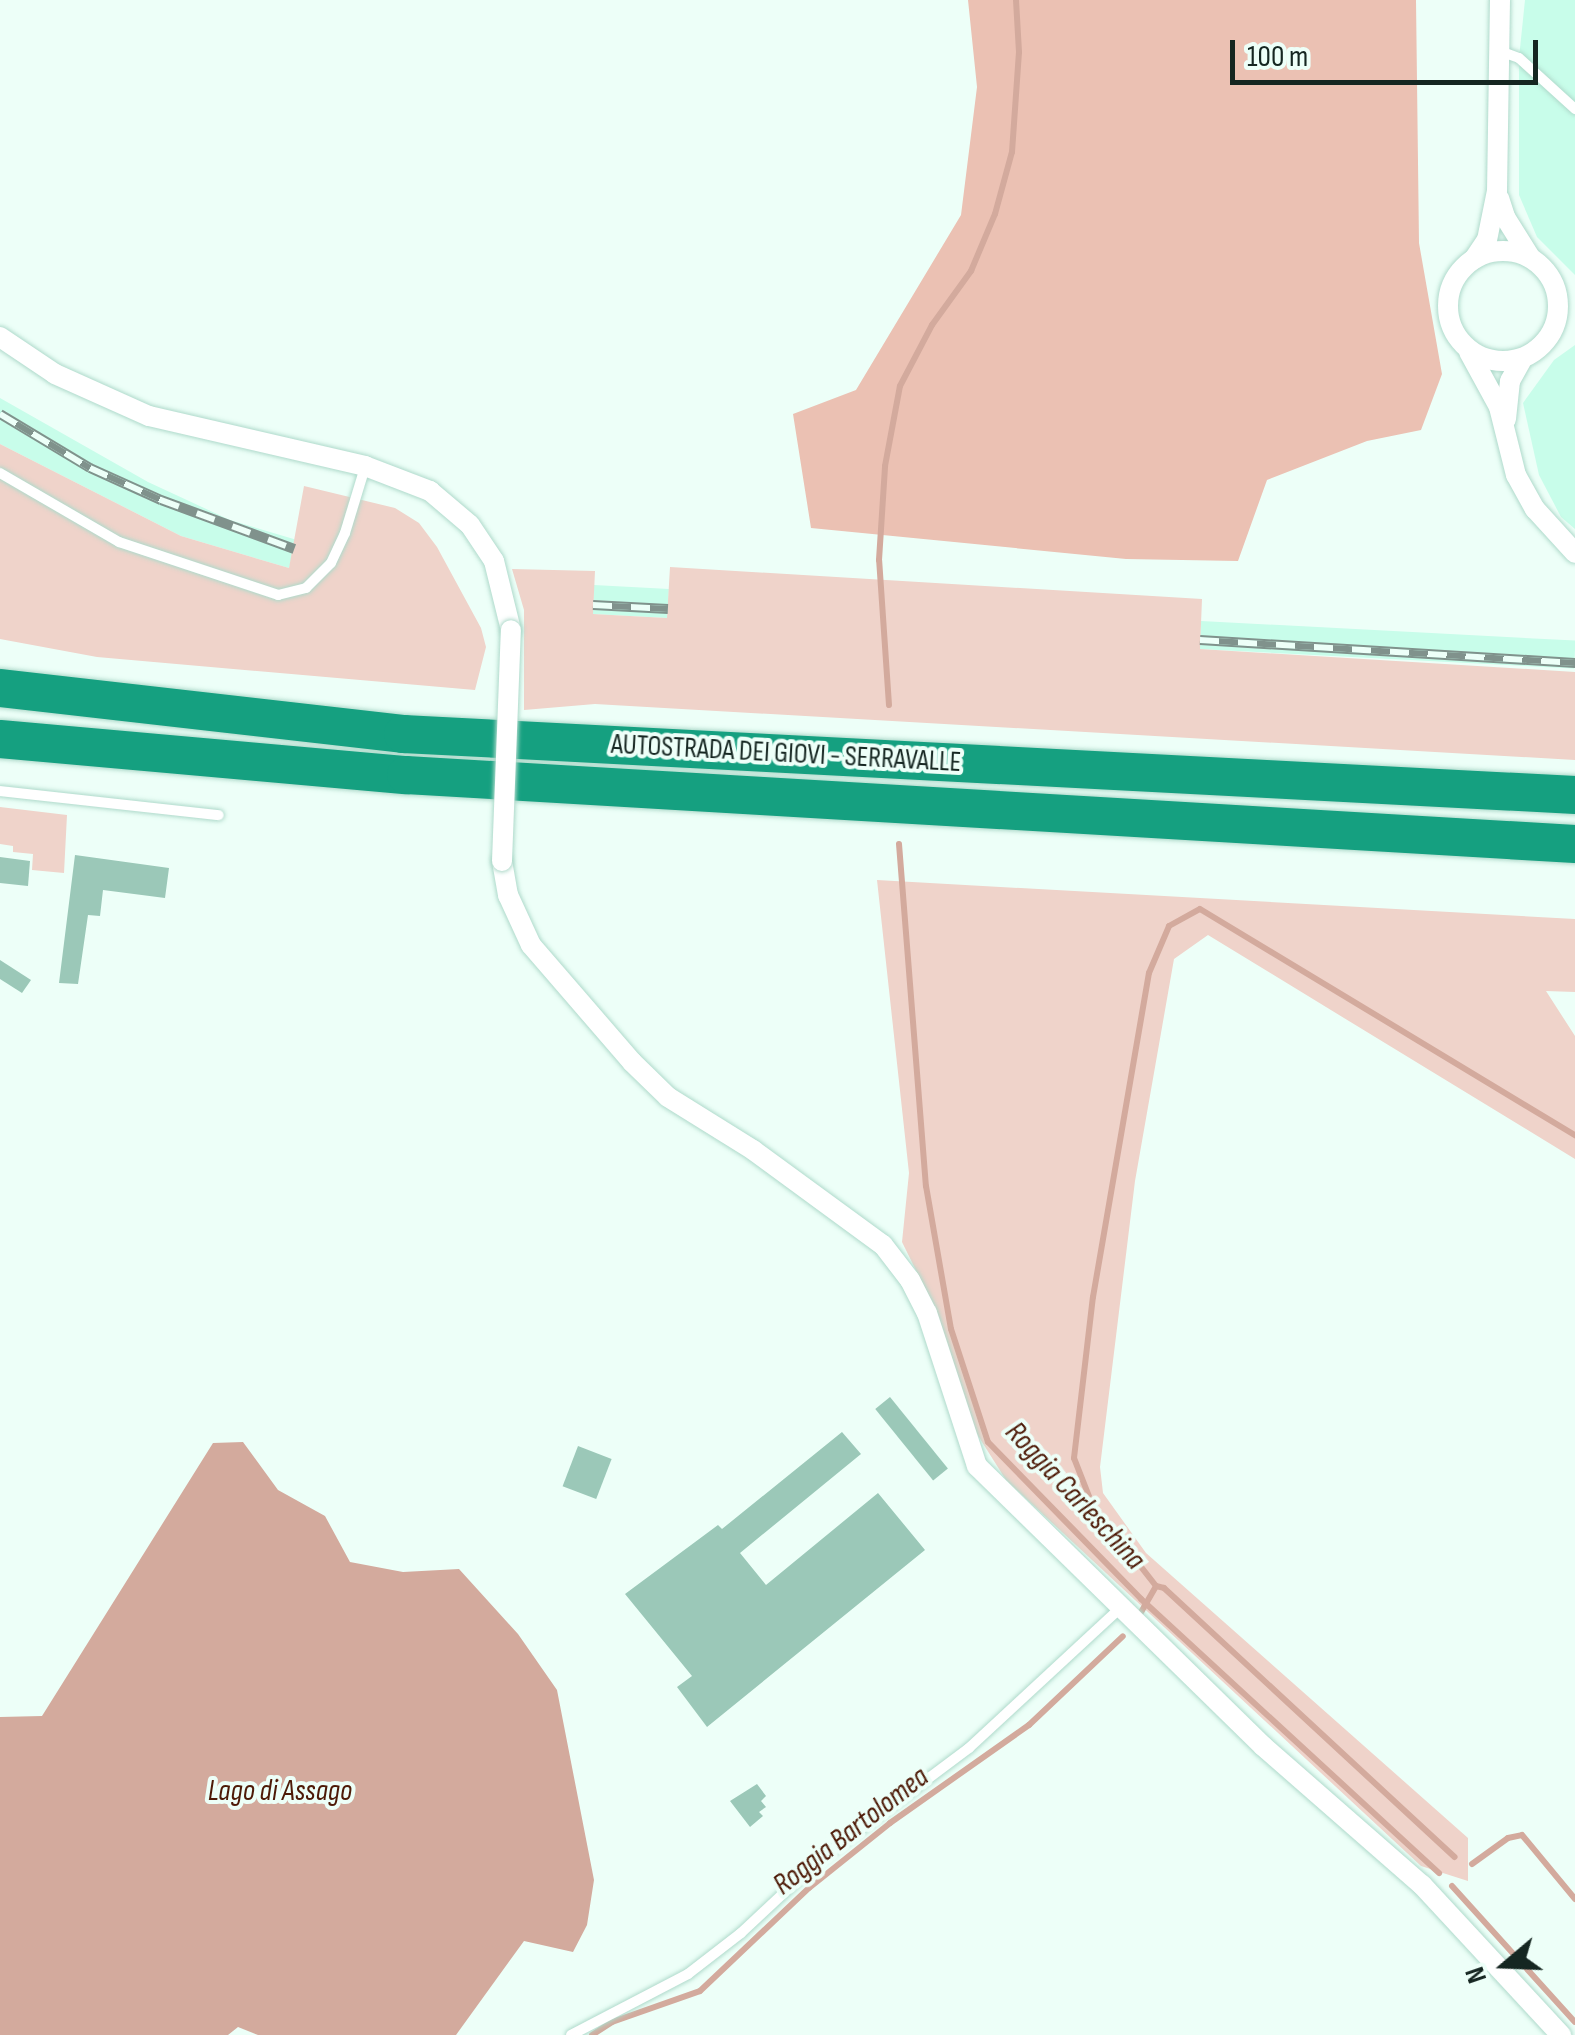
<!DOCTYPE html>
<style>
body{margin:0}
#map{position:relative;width:1575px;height:2035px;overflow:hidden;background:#edfff8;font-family:"Sofia Sans Condensed",sans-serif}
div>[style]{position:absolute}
.built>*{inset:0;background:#c8fdea;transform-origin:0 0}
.green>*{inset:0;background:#efd3ca}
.forest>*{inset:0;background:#ebc1b3}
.water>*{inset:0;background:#d3aa9d}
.stream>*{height:6px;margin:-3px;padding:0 3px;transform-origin:3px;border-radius:3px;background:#d3aa9d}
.building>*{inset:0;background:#9bc8b8;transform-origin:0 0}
.roads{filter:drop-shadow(0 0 2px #afdacb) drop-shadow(0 0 2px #afdacb)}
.lane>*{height:10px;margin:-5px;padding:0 5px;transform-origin:5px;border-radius:5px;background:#fff}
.street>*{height:20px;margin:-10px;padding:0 10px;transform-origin:10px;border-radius:10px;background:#fff}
.street>.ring{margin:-10px;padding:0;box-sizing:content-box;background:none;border:20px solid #fff;border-radius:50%}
.highway>*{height:38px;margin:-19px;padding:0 19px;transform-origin:19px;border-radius:19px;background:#15a080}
.rail>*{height:10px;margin-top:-5px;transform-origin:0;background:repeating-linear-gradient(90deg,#edfff8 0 19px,#80928c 0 38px);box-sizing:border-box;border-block:2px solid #80928c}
.bridges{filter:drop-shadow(0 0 2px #afdacb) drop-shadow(0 0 2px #afdacb)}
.street-bridge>*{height:20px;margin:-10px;padding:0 10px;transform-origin:10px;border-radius:10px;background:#fff}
span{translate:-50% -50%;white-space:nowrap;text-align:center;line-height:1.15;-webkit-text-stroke:8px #edfff8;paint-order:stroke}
.street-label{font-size:28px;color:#152621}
.water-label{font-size:30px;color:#4d1a07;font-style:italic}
.north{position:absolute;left:1455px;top:1915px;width:100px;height:100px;-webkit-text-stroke:8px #edfff8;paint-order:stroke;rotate:251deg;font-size:28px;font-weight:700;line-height:40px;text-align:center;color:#152621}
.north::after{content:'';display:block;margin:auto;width:35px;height:45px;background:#152621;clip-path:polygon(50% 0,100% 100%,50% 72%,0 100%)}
.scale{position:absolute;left:1230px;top:40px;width:308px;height:45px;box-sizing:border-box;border:5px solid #152621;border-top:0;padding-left:12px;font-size:30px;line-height:35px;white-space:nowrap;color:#152621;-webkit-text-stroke:8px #edfff8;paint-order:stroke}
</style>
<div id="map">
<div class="built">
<i style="clip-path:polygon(1525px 0,1575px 0,1575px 275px,1537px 237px,1519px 195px,1519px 58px)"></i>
<i style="clip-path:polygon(1575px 345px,1575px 529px,1561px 517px,1539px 475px,1523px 403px,1554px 360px)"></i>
<i style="clip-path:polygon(0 398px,148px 482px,230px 520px,297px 540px,289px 568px,181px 536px,0 444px)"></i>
<i style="left:594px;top:585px;width:75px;height:29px;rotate:3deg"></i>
<i style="left:1201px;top:621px;width:375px;height:28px;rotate:3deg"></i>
</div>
<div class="green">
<i style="clip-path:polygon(0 444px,181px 536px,289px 568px,304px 486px,395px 508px,419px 523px,437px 547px,481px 628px,486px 647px,475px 690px,97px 657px,0 639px)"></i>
<i style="clip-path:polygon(670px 567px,1202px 599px,1200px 649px,1575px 672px,1575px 760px,595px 704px,524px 710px,524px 610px,512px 569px,595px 571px,593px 614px,667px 618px)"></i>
<i style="clip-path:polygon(0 807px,67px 815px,64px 873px,32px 870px,33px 854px,13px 852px,13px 846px,0 844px)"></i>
<i style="clip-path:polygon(877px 880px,1575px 919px,1575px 992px,1546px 991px,1575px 1036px,1575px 1159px,1208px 935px,1174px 959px,1135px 1181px,1100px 1467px,1103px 1493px,1146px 1553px,1468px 1838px,1468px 1881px,1421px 1866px,1006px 1480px,970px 1423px,935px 1309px,902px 1242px,909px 1173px)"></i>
</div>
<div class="forest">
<i style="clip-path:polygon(968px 0,1416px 0,1419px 243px,1442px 374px,1421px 430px,1367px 441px,1267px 480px,1238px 561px,1126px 559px,811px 528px,793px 414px,856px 390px,961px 215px,977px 87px)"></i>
</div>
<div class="water">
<i style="clip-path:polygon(243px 1442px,278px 1490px,325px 1516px,350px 1562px,403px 1572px,459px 1569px,518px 1634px,557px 1690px,594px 1880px,587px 1925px,573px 1952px,524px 1941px,456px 2035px,258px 2035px,238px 2027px,228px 2035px,0 2035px,0 1717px,42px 1716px,213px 1443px)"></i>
</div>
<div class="stream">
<i style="left:889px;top:705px;width:145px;rotate:-93.9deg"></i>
<i style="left:879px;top:560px;width:94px;rotate:-86.3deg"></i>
<i style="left:885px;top:466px;width:81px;rotate:-79.4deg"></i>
<i style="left:900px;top:386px;width:69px;rotate:-62.3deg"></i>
<i style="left:932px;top:325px;width:67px;rotate:-54.2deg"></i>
<i style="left:971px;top:271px;width:62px;rotate:-67.2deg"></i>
<i style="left:995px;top:214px;width:64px;rotate:-74.7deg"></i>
<i style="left:1012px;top:152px;width:100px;rotate:-86deg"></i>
<i style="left:1019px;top:52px;width:52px;rotate:-93.3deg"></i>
<i style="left:899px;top:844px;width:343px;rotate:85.5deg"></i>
<i style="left:926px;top:1186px;width:145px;rotate:80.1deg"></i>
<i style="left:951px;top:1329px;width:119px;rotate:71.9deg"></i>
<i style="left:988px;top:1442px;width:219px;rotate:45.7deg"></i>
<i style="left:1141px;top:1599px;width:405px;rotate:42.6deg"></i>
<i style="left:1156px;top:1586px;width:104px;rotate:-128deg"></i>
<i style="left:1092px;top:1504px;width:49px;rotate:-111.4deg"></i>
<i style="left:1074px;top:1458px;width:162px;rotate:-83.3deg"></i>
<i style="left:1093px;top:1297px;width:329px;rotate:-80.2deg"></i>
<i style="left:1149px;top:973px;width:51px;rotate:-66.9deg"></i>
<i style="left:1169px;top:926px;width:35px;rotate:-29deg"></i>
<i style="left:1200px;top:909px;width:438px;rotate:31.1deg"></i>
<i style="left:1140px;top:1614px;width:32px;rotate:-60deg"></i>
<i style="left:1156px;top:1586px;width:8px;rotate:14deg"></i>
<i style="left:1164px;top:1588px;width:396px;rotate:42.8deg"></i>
<i style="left:1472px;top:1864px;width:44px;rotate:-35.8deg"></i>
<i style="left:1508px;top:1838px;width:14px;rotate:-12deg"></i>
<i style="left:1522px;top:1835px;width:83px;rotate:50.4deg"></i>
<i style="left:1452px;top:1886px;width:183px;rotate:47.9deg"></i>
<i style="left:592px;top:2035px;width:24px;rotate:-33deg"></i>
<i style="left:612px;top:2022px;width:93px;rotate:-19.4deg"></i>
<i style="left:700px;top:1991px;width:150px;rotate:-43.4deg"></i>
<i style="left:809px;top:1888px;width:104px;rotate:-38.7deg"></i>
<i style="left:890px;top:1823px;width:170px;rotate:-35.2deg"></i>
<i style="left:1029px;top:1725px;width:129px;rotate:-43.4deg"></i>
</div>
<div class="building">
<i style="clip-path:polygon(75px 855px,169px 868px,165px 898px,103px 890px,100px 916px,88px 915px,78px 984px,59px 983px)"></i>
<i style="clip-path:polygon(0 857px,30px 861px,28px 886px,0 883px)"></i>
<i style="clip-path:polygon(0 960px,31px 980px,22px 993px,0 979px)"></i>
<i style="left:890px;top:1397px;width:92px;height:19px;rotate:51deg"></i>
<i style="clip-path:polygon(842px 1432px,861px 1454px,740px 1553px,766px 1585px,878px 1493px,925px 1550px,707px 1727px,677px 1687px,692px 1676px,625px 1594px,718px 1525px,722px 1529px)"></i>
<i style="left:578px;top:1446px;width:36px;height:43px;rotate:21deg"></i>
<i style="clip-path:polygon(757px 1784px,766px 1796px,761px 1801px,766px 1807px,759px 1812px,763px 1816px,750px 1827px,730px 1801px)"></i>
</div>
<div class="roads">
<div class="lane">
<i style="left:1497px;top:50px;width:23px;rotate:20deg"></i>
<i style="left:1519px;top:58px;width:76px;rotate:42.3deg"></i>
<i style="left:0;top:473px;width:138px;rotate:30.1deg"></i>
<i style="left:119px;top:542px;width:168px;rotate:18.4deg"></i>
<i style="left:278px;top:595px;width:29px;rotate:-14deg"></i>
<i style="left:306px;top:588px;width:35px;rotate:-45deg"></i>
<i style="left:331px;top:563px;width:33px;rotate:-65deg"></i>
<i style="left:345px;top:533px;width:69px;rotate:-73.1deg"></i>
<i style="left:0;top:791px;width:220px;rotate:6.3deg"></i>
<i style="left:571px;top:2035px;width:132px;rotate:-27.5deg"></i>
<i style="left:688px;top:1974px;width:67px;rotate:-37.7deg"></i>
<i style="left:741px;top:1933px;width:105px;rotate:-43.1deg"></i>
<i style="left:818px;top:1861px;width:189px;rotate:-36.8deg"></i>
<i style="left:969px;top:1748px;width:207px;rotate:-42.8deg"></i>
</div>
<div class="street">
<i style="left:1499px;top:198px;width:20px;rotate:72deg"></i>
<i style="left:1505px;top:217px;width:47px;rotate:58deg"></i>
<i class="ring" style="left:1448px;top:251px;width:90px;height:90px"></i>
<i style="left:1474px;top:259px;width:23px;rotate:-56deg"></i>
<i style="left:1487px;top:240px;width:50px;rotate:-78.5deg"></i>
<i style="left:1497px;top:191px;width:191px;rotate:-89.1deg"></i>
<i style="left:0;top:337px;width:66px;rotate:33.9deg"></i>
<i style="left:55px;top:374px;width:103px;rotate:24.1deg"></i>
<i style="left:149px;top:416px;width:222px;rotate:13deg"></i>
<i style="left:365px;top:466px;width:70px;rotate:21deg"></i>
<i style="left:430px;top:491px;width:52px;rotate:40.4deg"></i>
<i style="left:470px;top:525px;width:43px;rotate:56.3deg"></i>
<i style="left:494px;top:561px;width:71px;rotate:76.2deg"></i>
<i style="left:1469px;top:352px;width:63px;rotate:61.4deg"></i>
<i style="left:1499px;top:407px;width:70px;rotate:76deg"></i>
<i style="left:1516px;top:475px;width:39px;rotate:61deg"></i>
<i style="left:1535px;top:509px;width:59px;rotate:47.7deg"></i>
<i style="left:1506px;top:419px;width:38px;rotate:-84deg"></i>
<i style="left:1510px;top:381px;width:25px;rotate:-61deg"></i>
<i style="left:502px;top:861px;width:35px;rotate:80deg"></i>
<i style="left:508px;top:895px;width:55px;rotate:65.3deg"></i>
<i style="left:531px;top:945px;width:155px;rotate:49.2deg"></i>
<i style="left:632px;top:1062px;width:50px;rotate:44.2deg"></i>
<i style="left:668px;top:1097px;width:100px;rotate:31.9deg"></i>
<i style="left:753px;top:1150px;width:161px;rotate:36.2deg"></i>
<i style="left:883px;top:1245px;width:44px;rotate:52.4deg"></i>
<i style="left:910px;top:1280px;width:37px;rotate:63deg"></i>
<i style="left:927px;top:1313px;width:161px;rotate:71.9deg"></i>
<i style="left:977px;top:1466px;width:400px;rotate:44.4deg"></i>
<i style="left:1263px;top:1746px;width:211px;rotate:41.2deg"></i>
<i style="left:1422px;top:1885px;width:205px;rotate:47.2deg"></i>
</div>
<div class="highway">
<i style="left:0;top:688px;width:406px;rotate:6.5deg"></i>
<i style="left:403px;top:734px;width:1174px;rotate:2.98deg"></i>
<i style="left:0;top:739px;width:408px;rotate:5.1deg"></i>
<i style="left:406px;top:775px;width:1171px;rotate:3.38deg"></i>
</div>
</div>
<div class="rail">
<i style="left:0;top:414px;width:105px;rotate:31deg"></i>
<i style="left:90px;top:468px;width:78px;rotate:24.3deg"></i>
<i style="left:161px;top:500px;width:142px;rotate:20.2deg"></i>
<i style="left:593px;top:605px;width:75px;rotate:3.1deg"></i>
<i style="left:1200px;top:640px;width:376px;rotate:3.5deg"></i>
</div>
<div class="bridges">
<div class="street-bridge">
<i style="left:502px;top:861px;width:231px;rotate:-87.8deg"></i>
</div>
</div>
<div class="street-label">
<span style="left:786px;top:754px;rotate:3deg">AUTOSTRADA DEI GIOVI - SERRAVALLE</span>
</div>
<div class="water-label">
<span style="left:1075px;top:1496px;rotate:47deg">Roggia Carleschina</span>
<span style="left:280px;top:1791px">Lago di Assago</span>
<span style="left:851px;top:1831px;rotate:-38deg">Roggia Bartolomea</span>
</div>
<div class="north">N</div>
<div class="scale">100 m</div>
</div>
